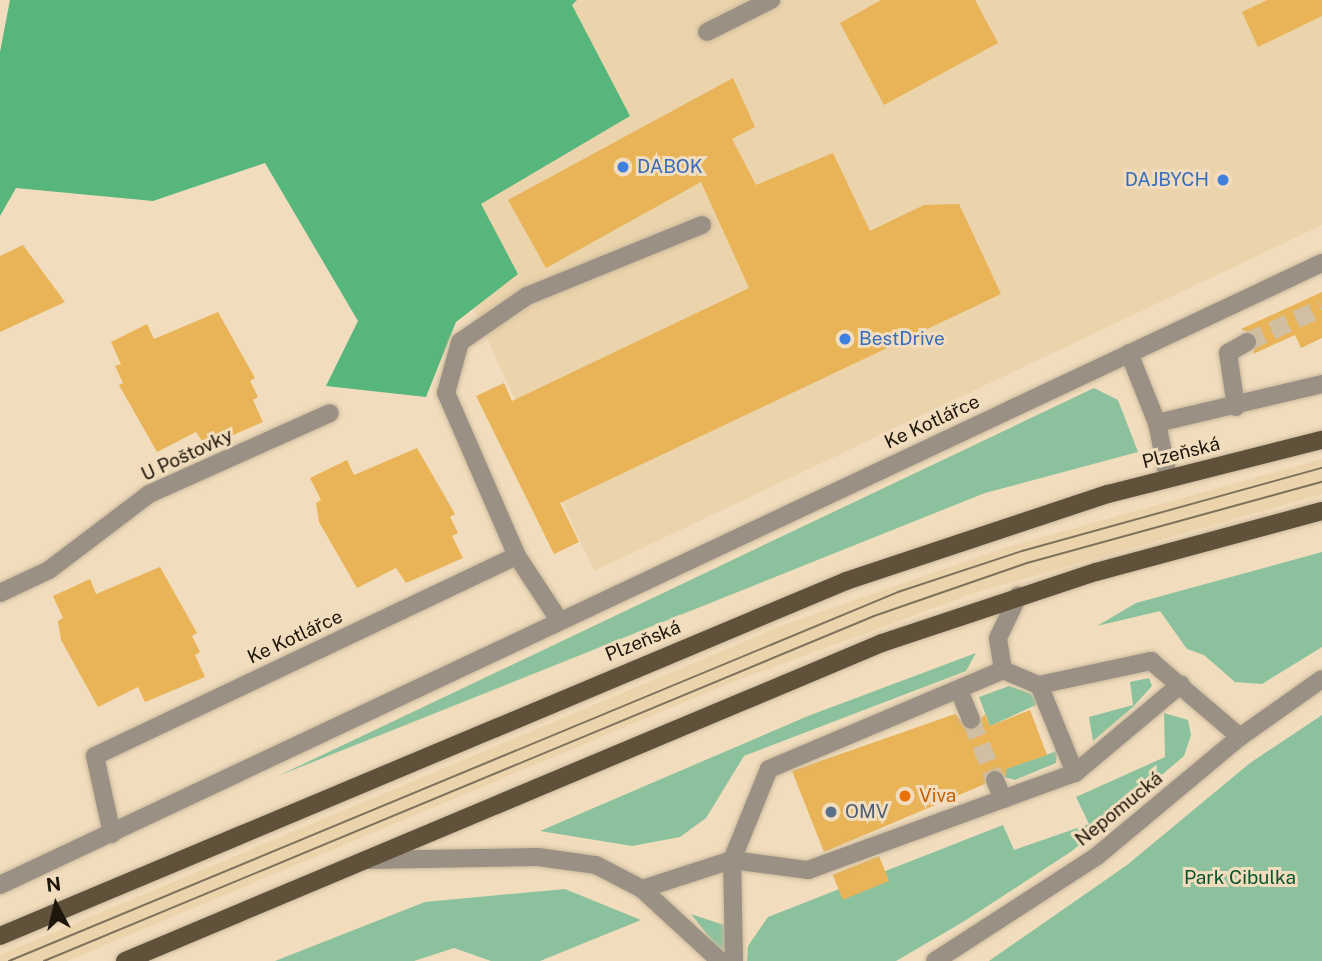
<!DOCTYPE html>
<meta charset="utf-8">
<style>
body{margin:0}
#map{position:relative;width:1322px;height:961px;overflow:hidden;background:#f1ddbd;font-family:"Public Sans",sans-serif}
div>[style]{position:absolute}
.built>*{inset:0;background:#ebd3ab}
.green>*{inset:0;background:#8bc29d}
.forest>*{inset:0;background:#57b67b}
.building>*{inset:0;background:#e8b457;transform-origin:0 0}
.minor-tunnel>*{height:18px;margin-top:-9px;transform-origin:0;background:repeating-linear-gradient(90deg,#d1bfa2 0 18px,transparent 0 27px)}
.roads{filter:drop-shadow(0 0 2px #cbb99d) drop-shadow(0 0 2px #cbb99d)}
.minor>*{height:18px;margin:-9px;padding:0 9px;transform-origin:9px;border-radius:9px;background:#9a9184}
.major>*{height:18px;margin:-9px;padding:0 9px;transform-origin:9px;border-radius:9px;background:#60513a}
.tram>*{height:2px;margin:-1px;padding:0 1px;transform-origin:1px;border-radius:1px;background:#7f725d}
.dots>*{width:19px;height:19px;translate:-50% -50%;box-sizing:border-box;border:4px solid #f1ddbd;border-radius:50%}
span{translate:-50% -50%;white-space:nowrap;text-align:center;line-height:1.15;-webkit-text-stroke:6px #f1ddbd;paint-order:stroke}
.shop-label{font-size:19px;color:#366cbe}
.left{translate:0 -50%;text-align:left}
.right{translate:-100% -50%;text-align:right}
.street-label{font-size:19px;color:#1d160a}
.food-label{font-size:19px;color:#c56008}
.service-label{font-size:19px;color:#4e5e75}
.park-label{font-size:19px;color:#09532e}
.north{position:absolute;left:21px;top:870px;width:70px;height:70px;-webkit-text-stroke:5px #f1ddbd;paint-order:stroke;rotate:353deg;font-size:19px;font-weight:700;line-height:28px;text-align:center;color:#1d160a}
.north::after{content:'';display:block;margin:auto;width:24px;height:32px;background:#1d160a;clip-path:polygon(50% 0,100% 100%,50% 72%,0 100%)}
</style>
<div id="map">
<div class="built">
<i style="clip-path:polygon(577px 0,1322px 0,1322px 225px,594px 571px,473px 308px,518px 273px,480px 204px,630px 116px,572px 5px)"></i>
<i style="clip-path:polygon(1322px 459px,1322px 494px,977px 592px,730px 683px,67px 961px,0 961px,0 955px,786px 624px,1007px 547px)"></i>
</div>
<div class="green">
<i style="clip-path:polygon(1094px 388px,1118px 400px,1138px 452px,985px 493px,278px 776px)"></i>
<i style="clip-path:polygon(1322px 552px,1322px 647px,1262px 684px,1235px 682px,1204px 655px,1187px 649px,1160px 611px,1097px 626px,1136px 603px)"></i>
<i style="clip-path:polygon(976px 653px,966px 671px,744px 756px,706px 818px,680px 837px,632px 846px,540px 831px,808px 716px)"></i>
<i style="clip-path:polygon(1149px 678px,1152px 686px,1133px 707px,1093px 741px,1089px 717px,1133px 705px,1130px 682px)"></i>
<i style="clip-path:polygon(1009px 686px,1032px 694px,1038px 704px,990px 726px,979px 697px)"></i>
<i style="clip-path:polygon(1164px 713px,1188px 720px,1191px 735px,1184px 756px,1072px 851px,963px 922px,896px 961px,747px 961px,748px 946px,768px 917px,1003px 825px,1014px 850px,1089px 824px,1076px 797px,1165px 757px)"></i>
<i style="clip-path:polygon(1322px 715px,1322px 961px,989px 961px,1127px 865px,1250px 763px)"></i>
<i style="clip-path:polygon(1057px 751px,1056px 763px,1015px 780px,1004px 777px,1006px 769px)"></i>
<i style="clip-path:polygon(565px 889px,641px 920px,540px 961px,491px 961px,454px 948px,414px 961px,275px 961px,425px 902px)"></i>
<i style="clip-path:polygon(691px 914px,730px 927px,727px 960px)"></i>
</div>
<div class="forest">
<i style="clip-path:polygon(10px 0,577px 0,572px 5px,630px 116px,481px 204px,518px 274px,456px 322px,426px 397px,326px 386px,358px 321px,265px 163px,153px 201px,16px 188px,0 216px,0 52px)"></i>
</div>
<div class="building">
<i style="clip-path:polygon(881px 0,975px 0,998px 43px,884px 105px,840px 23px)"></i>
<i style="clip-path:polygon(1267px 0,1322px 0,1322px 16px,1258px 47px,1242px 12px)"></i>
<i style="clip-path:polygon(733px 78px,755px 127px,732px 139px,756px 185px,833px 153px,870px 231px,924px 205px,959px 204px,1001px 294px,560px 503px,579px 542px,554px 554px,476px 396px,504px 383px,512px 401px,749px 288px,701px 182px,546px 268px,508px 200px)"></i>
<i style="clip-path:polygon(23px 245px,65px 302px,0 332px,0 256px)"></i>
<i style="clip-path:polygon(1322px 292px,1322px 338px,1301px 348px,1295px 335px,1253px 354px,1257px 337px,1241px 329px)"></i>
<i style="clip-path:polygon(218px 312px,255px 378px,250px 381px,258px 397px,253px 400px,263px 422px,206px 447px,196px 432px,157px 452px,119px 385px,123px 383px,115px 366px,121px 364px,111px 342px,147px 324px,154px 339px)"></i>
<i style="clip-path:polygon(417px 448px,455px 514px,450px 517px,458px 533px,452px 536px,463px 558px,406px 583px,396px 568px,357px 588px,319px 522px,316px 503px,321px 500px,310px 478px,347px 460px,354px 475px)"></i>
<i style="clip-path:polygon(160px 567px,197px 633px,192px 636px,200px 652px,195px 655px,205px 677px,145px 702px,138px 687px,98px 707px,61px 640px,58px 621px,63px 618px,53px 596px,90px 579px,96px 594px)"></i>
<i style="clip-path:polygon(1030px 710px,1047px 755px,1006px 769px,1006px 776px,990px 770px,985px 784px,824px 852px,792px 771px,955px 714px,970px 731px,985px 714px,990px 726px)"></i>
<i style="left:879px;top:856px;width:27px;height:50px;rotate:68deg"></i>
</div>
<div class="minor-tunnel">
<i style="left:1247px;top:342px;width:82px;rotate:-24.4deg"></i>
<i style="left:971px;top:720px;width:65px;rotate:68.2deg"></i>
</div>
<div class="roads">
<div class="minor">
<i style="left:707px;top:32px;width:72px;rotate:-26.6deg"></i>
<i style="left:1129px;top:353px;width:75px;rotate:68.2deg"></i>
<i style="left:1157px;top:423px;width:55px;rotate:78.5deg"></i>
<i style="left:1236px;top:407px;width:55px;rotate:-98.4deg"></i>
<i style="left:1228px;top:353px;width:22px;rotate:-30deg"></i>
<i style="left:1157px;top:423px;width:170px;rotate:-13.3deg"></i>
<i style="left:0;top:593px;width:54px;rotate:-25.1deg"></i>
<i style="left:49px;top:570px;width:126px;rotate:-37.2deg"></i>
<i style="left:149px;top:494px;width:198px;rotate:-24.1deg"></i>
<i style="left:559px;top:620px;width:77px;rotate:-123.3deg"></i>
<i style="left:517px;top:556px;width:178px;rotate:-113.5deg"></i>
<i style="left:446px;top:393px;width:53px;rotate:-74.6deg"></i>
<i style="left:460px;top:342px;width:81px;rotate:-34.5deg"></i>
<i style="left:527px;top:296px;width:189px;rotate:-22.1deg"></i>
<i style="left:1003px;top:670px;width:32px;rotate:-99deg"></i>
<i style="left:998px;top:638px;width:47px;rotate:-64.5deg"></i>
<i style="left:959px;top:690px;width:32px;rotate:68deg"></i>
<i style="left:1075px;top:773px;width:138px;rotate:-40deg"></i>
<i style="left:995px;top:780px;width:21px;rotate:67deg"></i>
<i style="left:112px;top:834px;width:80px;rotate:-102.3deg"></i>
<i style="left:95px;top:756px;width:467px;rotate:-25.4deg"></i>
<i style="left:366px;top:860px;width:172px;rotate:-1deg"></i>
<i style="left:538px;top:857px;width:59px;rotate:7.9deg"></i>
<i style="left:596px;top:865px;width:52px;rotate:27.6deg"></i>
<i style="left:642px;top:889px;width:106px;rotate:42.7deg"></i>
<i style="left:0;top:885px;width:1461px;rotate:-25.2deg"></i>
<i style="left:642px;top:889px;width:95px;rotate:-17.9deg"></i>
<i style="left:732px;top:860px;width:77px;rotate:7.5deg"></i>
<i style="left:808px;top:870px;width:284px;rotate:-20deg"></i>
<i style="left:1075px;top:773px;width:95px;rotate:-112.2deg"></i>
<i style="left:734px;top:961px;width:101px;rotate:-91.1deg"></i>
<i style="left:732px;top:860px;width:98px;rotate:-67.9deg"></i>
<i style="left:769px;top:769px;width:254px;rotate:-22.9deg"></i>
<i style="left:1003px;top:670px;width:39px;rotate:23deg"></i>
<i style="left:1039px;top:685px;width:115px;rotate:-12.1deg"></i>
<i style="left:1151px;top:661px;width:117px;rotate:40.5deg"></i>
<i style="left:935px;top:961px;width:193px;rotate:-32.9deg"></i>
<i style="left:1097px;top:856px;width:186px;rotate:-39.8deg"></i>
<i style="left:1240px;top:737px;width:100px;rotate:-35.3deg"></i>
</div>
<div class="major">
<i style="left:0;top:936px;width:917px;rotate:-22.76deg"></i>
<i style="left:846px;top:581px;width:276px;rotate:-18.4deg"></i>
<i style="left:1108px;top:494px;width:221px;rotate:-14.2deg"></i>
<i style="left:125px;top:961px;width:821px;rotate:-22.79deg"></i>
<i style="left:882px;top:643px;width:225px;rotate:-18.4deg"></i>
<i style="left:1096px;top:572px;width:234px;rotate:-15.1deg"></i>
</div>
</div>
<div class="tram">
<i style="left:9px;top:961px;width:963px;rotate:-22.54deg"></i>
<i style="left:898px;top:592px;width:131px;rotate:-18.3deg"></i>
<i style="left:1022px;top:551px;width:311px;rotate:-15.5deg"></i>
<i style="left:44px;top:961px;width:899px;rotate:-22.57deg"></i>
<i style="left:874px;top:616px;width:162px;rotate:-19.1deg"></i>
<i style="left:1027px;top:563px;width:306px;rotate:-15.4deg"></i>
</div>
<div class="dots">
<i style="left:623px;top:167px;background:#3f7fe0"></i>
<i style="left:1223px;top:180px;background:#3f7fe0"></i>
<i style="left:845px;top:339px;background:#3f7fe0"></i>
<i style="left:905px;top:796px;background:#e8710a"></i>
<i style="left:831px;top:812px;background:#5c6f8a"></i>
</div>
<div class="shop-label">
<span class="left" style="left:637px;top:167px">DABOK</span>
<span class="right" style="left:1209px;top:180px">DAJBYCH</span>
<span class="left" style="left:859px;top:339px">BestDrive</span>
</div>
<div class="street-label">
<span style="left:932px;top:422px;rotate:-25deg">Ke Kotlářce</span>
<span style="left:1181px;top:453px;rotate:-14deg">Plzeňská</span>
<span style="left:187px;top:455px;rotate:-25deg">U Poštovky</span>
<span style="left:295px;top:637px;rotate:-25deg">Ke Kotlářce</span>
<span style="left:643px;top:641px;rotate:-22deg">Plzeňská</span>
<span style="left:1119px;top:809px;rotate:-39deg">Nepomucká</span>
</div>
<div class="food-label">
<span class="left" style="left:919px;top:796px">Viva</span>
</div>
<div class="service-label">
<span class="left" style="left:845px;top:812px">OMV</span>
</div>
<div class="park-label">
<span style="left:1240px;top:878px">Park Cibulka</span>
</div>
<div class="north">N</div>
</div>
